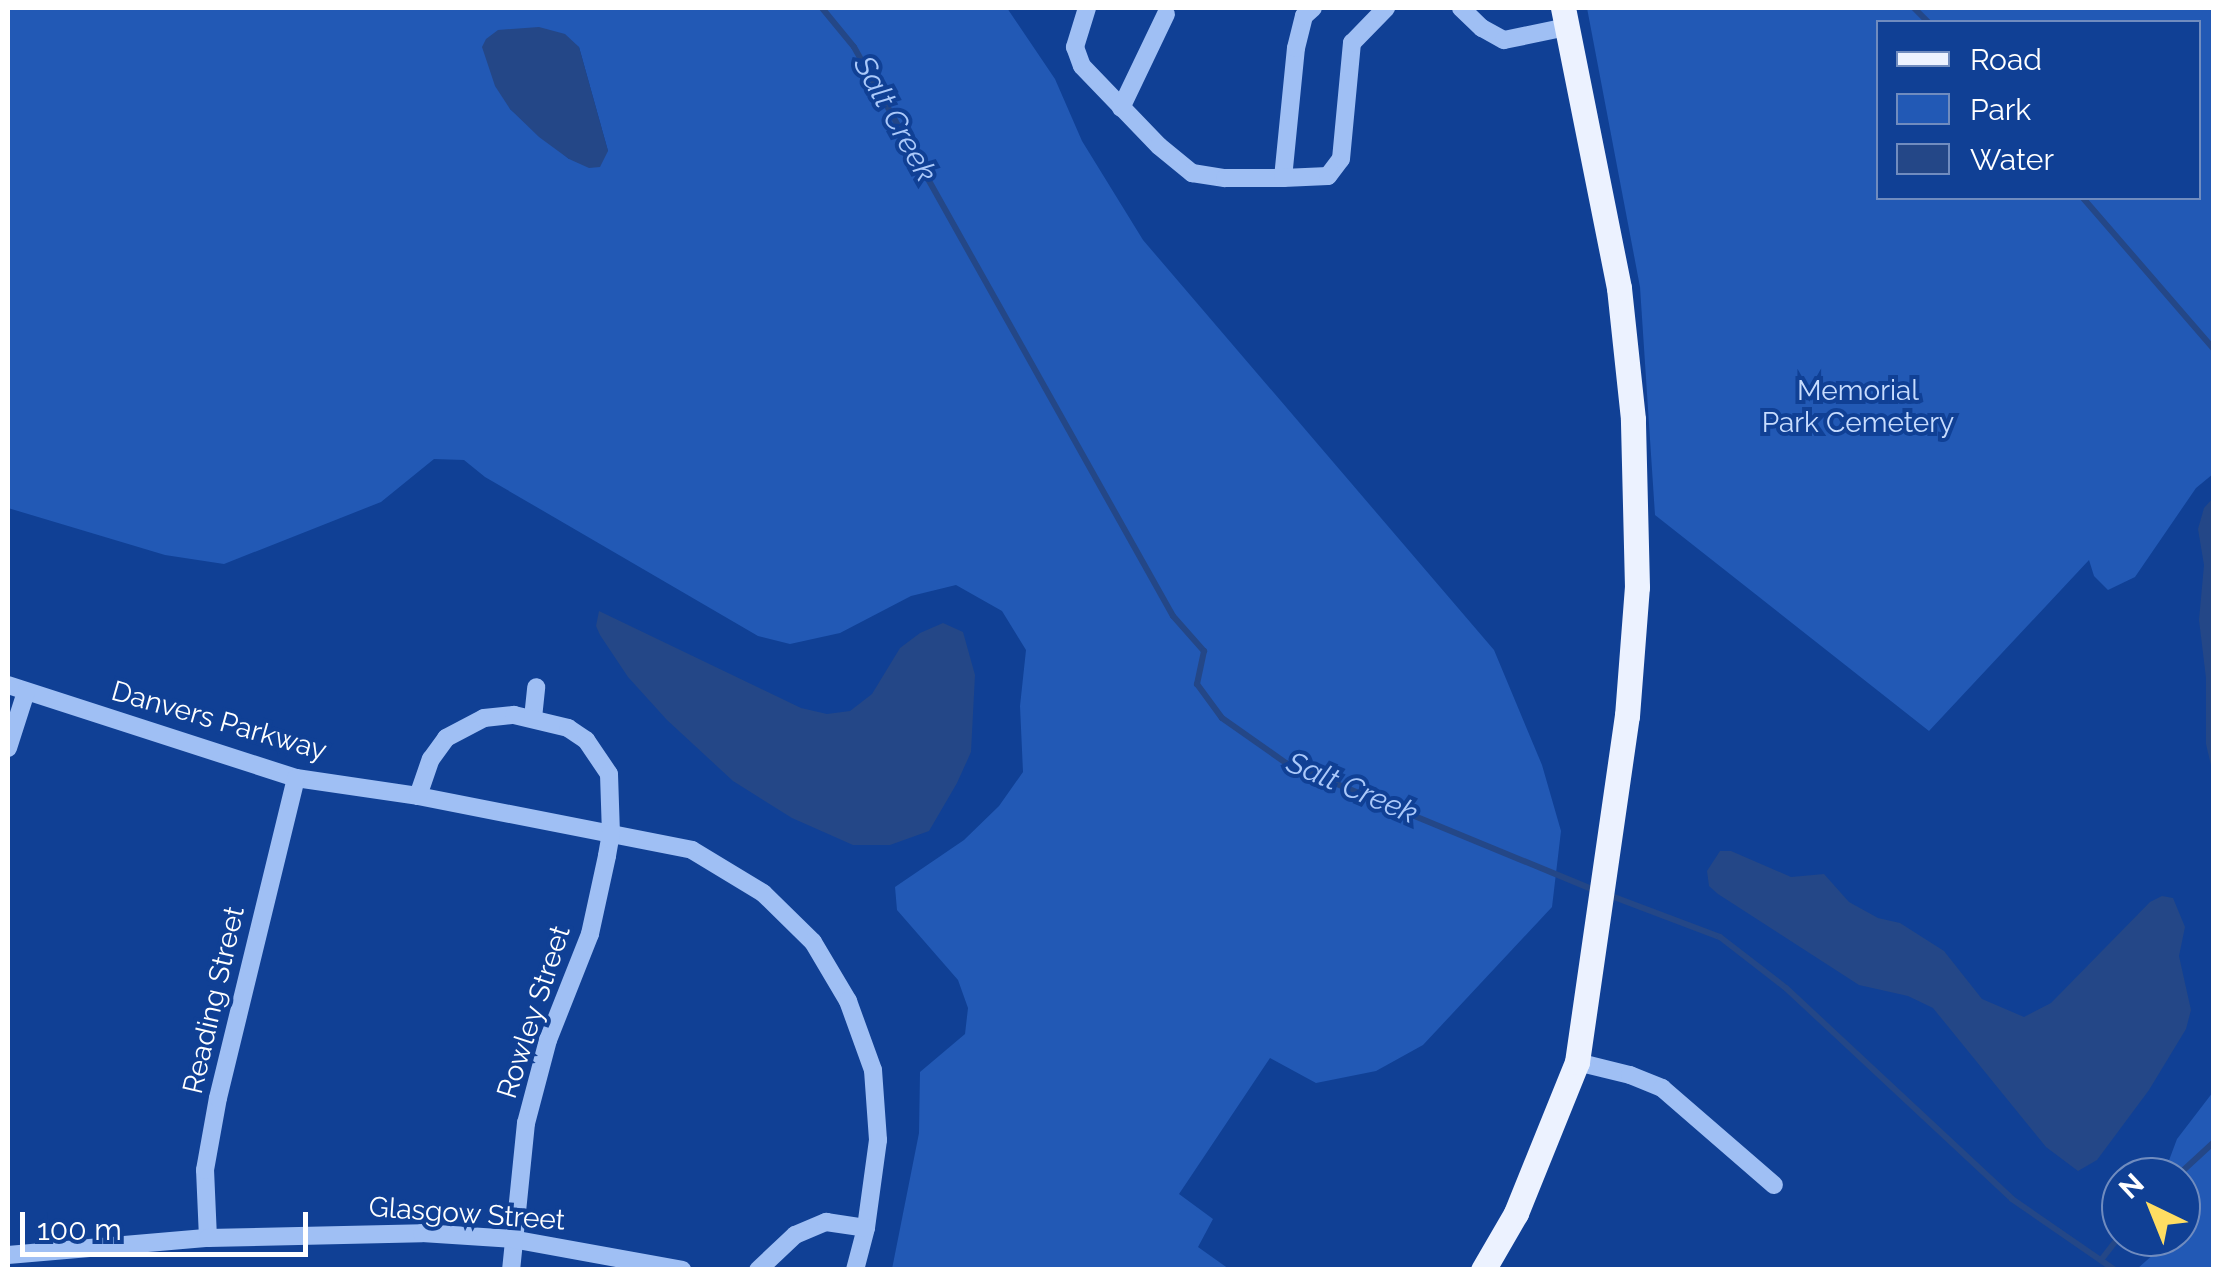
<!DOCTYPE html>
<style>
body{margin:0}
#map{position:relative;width:2221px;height:1277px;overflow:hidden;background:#104095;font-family:Raleway,sans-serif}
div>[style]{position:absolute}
.green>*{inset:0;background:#2259b5}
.water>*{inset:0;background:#244787}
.stream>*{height:6px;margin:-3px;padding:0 3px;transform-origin:3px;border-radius:3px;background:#244787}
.minor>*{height:18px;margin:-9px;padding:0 9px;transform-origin:9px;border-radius:9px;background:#9fbff4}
.major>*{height:25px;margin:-12.5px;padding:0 12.5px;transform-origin:12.5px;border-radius:12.5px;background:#ecf2ff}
span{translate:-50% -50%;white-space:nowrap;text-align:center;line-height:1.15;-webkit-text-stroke:8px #104095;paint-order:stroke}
.park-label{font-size:28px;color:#c7dcfe}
.street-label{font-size:28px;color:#fff}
.water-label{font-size:30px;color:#abc9fa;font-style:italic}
.frame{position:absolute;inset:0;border:10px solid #fff;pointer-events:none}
.legend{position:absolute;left:1876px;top:20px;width:325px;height:180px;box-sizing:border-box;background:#104095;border:2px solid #708cbf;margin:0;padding:12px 18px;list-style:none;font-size:30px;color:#fff}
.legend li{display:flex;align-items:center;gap:20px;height:50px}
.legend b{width:50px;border:2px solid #708cbf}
.north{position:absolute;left:2101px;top:1157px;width:100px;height:100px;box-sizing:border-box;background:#104095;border:2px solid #708cbf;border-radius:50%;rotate:317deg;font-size:28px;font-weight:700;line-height:40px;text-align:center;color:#fff}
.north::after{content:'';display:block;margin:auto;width:35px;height:45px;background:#ffdd62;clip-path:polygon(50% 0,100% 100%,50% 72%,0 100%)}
.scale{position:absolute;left:20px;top:1212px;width:288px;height:45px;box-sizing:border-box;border:5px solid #fff;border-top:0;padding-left:12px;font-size:30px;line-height:35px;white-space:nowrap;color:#fff;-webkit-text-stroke:8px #104095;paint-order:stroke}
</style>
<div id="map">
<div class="green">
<i style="clip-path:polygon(evenodd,8px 8px,1007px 8px,1055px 79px,1082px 141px,1143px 240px,1494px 650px,1542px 765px,1561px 831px,1552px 907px,1423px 1045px,1376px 1071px,1316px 1083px,1270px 1058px,1179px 1194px,1213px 1219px,1198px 1247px,1229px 1269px,892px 1269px,919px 1133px,920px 1072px,965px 1034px,968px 1008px,958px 980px,897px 910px,895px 887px,964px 840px,999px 806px,1023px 772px,1020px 706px,1026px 650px,1002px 611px,956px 585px,911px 596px,840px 633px,790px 644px,758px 636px,485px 477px,464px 460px,434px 459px,381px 502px,224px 564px,165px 555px,8px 508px,8px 8px,498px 30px,579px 47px,608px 151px,569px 159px,510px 109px,498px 30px)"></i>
<i style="clip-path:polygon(evenodd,1587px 8px,2213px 8px,2213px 474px,2196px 488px,2135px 577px,2108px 590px,2094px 576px,2089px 560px,1929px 731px,1655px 515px,1640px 287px,1587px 8px,2198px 22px,2198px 198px,1878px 198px,1878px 22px,2198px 22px)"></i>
<i style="clip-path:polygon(2213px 1092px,2213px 1269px,2137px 1269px,2173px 1237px,2181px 1237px,2181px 1229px,2195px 1216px,2181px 1194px,2181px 1177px,2174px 1177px,2168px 1163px,2177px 1139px)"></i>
</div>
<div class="water">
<i style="clip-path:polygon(539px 27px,565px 34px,579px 47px,608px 151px,600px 167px,589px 168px,569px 159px,539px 137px,510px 109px,495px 86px,482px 47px,486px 39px,498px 30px)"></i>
<i style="clip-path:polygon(2213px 498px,2213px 774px,2206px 744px,2206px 678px,2199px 620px,2204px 565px,2198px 529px,2204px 508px)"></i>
<i style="clip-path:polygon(599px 611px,801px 708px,827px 714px,850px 711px,872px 694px,900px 648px,920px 633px,943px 623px,963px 632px,975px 675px,971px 752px,957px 783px,929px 831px,890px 845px,853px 845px,792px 818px,733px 781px,667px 720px,628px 677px,600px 635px,596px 626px)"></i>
<i style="clip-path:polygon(1720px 851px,1731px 851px,1791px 877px,1824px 874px,1849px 902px,1878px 918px,1900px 923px,1944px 951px,1982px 999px,2024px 1017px,2051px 1003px,2150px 902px,2162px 896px,2173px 898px,2185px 927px,2179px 956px,2191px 1010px,2186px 1029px,2149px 1090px,2097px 1160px,2078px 1171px,2046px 1147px,1933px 1008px,1908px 996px,1859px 985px,1718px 894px,1709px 886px,1707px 871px)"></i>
</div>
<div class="stream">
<i style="left:822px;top:8px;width:50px;rotate:50.6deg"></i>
<i style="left:854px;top:47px;width:652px;rotate:60.72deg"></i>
<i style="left:1173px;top:616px;width:47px;rotate:48.5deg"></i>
<i style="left:1204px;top:651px;width:34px;rotate:102deg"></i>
<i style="left:1197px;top:684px;width:42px;rotate:53.7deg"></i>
<i style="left:1222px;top:718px;width:78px;rotate:35.1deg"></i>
<i style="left:1286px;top:763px;width:333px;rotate:22.4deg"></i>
<i style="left:1914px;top:8px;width:20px;rotate:45deg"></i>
<i style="left:2083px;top:198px;width:200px;rotate:49.1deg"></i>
<i style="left:1606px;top:894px;width:122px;rotate:20.7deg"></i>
<i style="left:1720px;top:937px;width:83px;rotate:37.7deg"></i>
<i style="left:1786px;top:988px;width:309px;rotate:43deg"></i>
<i style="left:2012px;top:1199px;width:125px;rotate:34.6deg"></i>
<i style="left:2176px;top:1177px;width:52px;rotate:-42.6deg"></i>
<i style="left:2101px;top:1260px;width:33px;rotate:-52deg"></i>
</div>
<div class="minor">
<i style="left:1087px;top:8px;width:41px;rotate:107.1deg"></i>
<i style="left:1075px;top:47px;width:20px;rotate:70deg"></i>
<i style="left:1082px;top:66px;width:111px;rotate:46.1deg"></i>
<i style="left:1159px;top:146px;width:43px;rotate:39.3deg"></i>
<i style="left:1192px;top:173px;width:33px;rotate:9deg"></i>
<i style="left:1225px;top:178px;width:58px"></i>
<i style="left:1283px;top:178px;width:131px;rotate:-84.3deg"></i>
<i style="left:1296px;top:48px;width:33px;rotate:-76deg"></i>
<i style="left:1304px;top:16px;width:12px;rotate:-42deg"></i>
<i style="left:1461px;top:8px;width:29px;rotate:44deg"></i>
<i style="left:1482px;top:28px;width:25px;rotate:29deg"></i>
<i style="left:1504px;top:40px;width:64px;rotate:-11.7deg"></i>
<i style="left:1121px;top:108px;width:104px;rotate:-64.4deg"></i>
<i style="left:1283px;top:178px;width:45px;rotate:-2.5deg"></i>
<i style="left:1328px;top:176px;width:21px;rotate:-53deg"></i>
<i style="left:1341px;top:159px;width:117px;rotate:-84.6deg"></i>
<i style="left:1352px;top:43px;width:49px;rotate:-45.8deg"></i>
<i style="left:8px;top:685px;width:303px;rotate:17.9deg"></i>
<i style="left:296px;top:778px;width:123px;rotate:8.4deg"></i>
<i style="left:418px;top:796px;width:279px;rotate:11.1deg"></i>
<i style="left:692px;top:850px;width:83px;rotate:31.2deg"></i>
<i style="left:763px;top:893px;width:70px;rotate:44.4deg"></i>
<i style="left:813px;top:942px;width:69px;rotate:59.3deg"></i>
<i style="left:848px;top:1001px;width:73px;rotate:70.1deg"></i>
<i style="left:873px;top:1070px;width:70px;rotate:85.9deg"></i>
<i style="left:878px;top:1140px;width:89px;rotate:97.8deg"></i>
<i style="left:866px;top:1228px;width:43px;rotate:104.7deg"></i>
<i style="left:533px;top:718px;width:31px;rotate:-84deg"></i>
<i style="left:8px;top:748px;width:59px;rotate:-72.2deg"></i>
<i style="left:418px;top:796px;width:39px;rotate:-71deg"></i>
<i style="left:431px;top:759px;width:26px;rotate:-54deg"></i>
<i style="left:446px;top:738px;width:43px;rotate:-27.8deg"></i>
<i style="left:484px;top:718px;width:30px;rotate:-6deg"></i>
<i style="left:514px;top:715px;width:56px;rotate:13.5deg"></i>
<i style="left:568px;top:728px;width:22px;rotate:34deg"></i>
<i style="left:586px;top:740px;width:41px;rotate:55.9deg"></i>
<i style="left:609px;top:774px;width:59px;rotate:88.1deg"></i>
<i style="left:611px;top:833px;width:23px;rotate:100deg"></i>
<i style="left:607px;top:856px;width:80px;rotate:102.3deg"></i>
<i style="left:590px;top:934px;width:114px;rotate:111.6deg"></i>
<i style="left:548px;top:1040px;width:86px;rotate:104.8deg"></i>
<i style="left:526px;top:1123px;width:148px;rotate:95.8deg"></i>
<i style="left:1577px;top:1062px;width:55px;rotate:13.8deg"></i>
<i style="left:1630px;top:1075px;width:35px;rotate:22deg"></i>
<i style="left:1662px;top:1088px;width:148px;rotate:40.9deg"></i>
<i style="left:208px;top:1238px;width:68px;rotate:-92.5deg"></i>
<i style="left:205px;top:1170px;width:73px;rotate:-79.8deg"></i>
<i style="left:218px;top:1098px;width:329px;rotate:-76.3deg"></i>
<i style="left:8px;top:1255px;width:201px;rotate:-4.9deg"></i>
<i style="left:208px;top:1238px;width:214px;rotate:-1.3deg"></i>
<i style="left:422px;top:1233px;width:90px;rotate:3.8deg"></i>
<i style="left:512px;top:1239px;width:173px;rotate:10.3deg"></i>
<i style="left:758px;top:1270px;width:51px;rotate:-43.4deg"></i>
<i style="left:795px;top:1235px;width:34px;rotate:-23deg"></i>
<i style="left:826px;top:1222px;width:40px;rotate:8.5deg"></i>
</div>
<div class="major">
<i style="left:1483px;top:1270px;width:66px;rotate:-59.9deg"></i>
<i style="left:1516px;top:1213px;width:163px;rotate:-68deg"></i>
<i style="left:1577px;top:1062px;width:350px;rotate:-81.8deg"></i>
<i style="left:1627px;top:716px;width:129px;rotate:-85.6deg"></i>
<i style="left:1637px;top:587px;width:168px;rotate:-91.4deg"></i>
<i style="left:1633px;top:419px;width:132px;rotate:-96.1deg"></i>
<i style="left:1619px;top:288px;width:286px;rotate:-101.3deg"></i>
</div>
<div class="park-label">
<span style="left:1858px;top:407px">Memorial<br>Park Cemetery</span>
</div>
<div class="street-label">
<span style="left:219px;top:721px;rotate:16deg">Danvers Parkway</span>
<span style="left:214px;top:1000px;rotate:-77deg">Reading Street</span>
<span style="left:534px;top:1012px;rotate:-72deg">Rowley Street</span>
<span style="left:467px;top:1214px;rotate:4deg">Glasgow Street</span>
</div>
<div class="water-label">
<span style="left:895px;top:119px;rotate:61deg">Salt Creek</span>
<span style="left:1352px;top:788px;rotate:23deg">Salt Creek</span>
</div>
<div class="frame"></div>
<ul class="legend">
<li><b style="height:12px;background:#ecf2ff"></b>Road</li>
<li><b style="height:28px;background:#2259b5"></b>Park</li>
<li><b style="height:28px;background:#244787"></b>Water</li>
</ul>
<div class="north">N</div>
<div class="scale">100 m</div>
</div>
